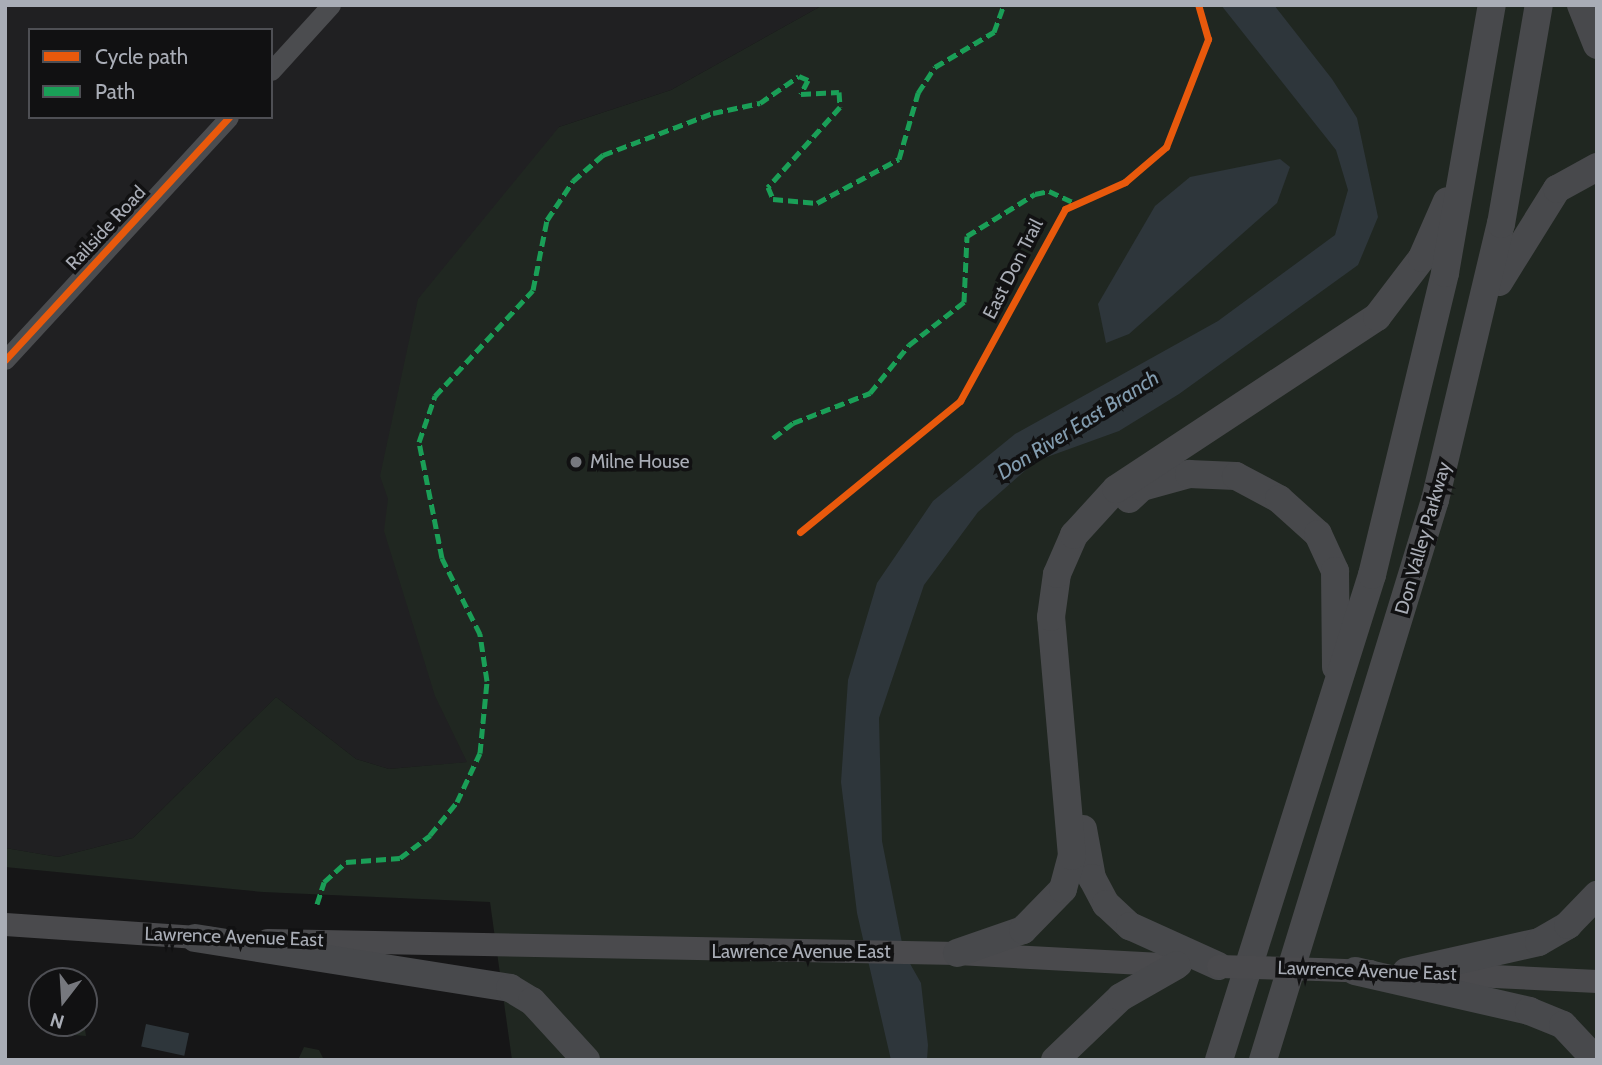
<!DOCTYPE html>
<style>
body{margin:0}
#map{position:relative;width:1602px;height:1065px;overflow:hidden;background:#161617;font-family:Cabin,sans-serif}
div>[style]{position:absolute}
.built>*{inset:0;background:#202022}
.green>*{inset:0;background:#202721}
.water>*{inset:0;background:#2e363b;transform-origin:0 0}
.tertiary>*{height:19px;margin:-9.5px;padding:0 9.5px;transform-origin:9.5px;border-radius:9.5px;background:#4b4c4f}
.secondary>*{height:23px;margin:-11.5px;padding:0 11.5px;transform-origin:11.5px;border-radius:11.5px;background:#4a4a4d}
.motorway>*{height:28px;margin:-14px;padding:0 14px;transform-origin:14px;border-radius:14px;background:#48494c}
.secondary-bridge>*{height:23px;margin:-11.5px;padding:0 11.5px;transform-origin:11.5px;border-radius:11.5px;background:#4a4a4d}
.quiet>*{height:5px;margin-top:-2.5px;transform-origin:0;background:repeating-linear-gradient(90deg,#1a9f57 0 10px,transparent 0 15px)}
.cycleway>*{height:7px;margin:-3.5px;padding:0 3.5px;transform-origin:3.5px;border-radius:3.5px;background:#e8590c}
.dots>*{width:19px;height:19px;translate:-50% -50%;box-sizing:border-box;border:4px solid #111112;border-radius:50%}
span{translate:-50% -50%;white-space:nowrap;text-align:center;line-height:1.15;-webkit-text-stroke:7px #111112;paint-order:stroke}
.street-label{font-size:19px;color:#a9adb6}
.poi-label{font-size:19px;color:#a9adb6}
.left{translate:0 -50%;text-align:left}
.water-label{font-size:21px;color:#829caf;font-style:italic}
.frame{position:absolute;inset:0;border:7px solid #a9adb6;pointer-events:none}
.legend{position:absolute;left:28px;top:28px;width:245px;height:91px;box-sizing:border-box;background:#111112;border:2px solid #4e4f54;margin:0;padding:9px 12px;list-style:none;font-size:21px;color:#a9adb6}
.legend li{display:flex;align-items:center;gap:14px;height:35px}
.legend b{width:35px;border:2px solid #4e4f54}
.north{position:absolute;left:28px;top:967px;width:70px;height:70px;box-sizing:border-box;background:#111112;border:2px solid #4e4f54;border-radius:50%;rotate:197deg;font-size:19px;font-weight:700;line-height:28px;text-align:center;color:#a9adb6}
.north::after{content:'';display:block;margin:auto;width:24px;height:32px;background:#76787e;clip-path:polygon(50% 0,100% 100%,50% 72%,0 100%)}
</style>
<div id="map">
<div class="built">
<i style="clip-path:polygon(evenodd,5px 5px,823px 5px,671px 90px,559px 127px,464px 721px,470px 762px,389px 769px,356px 759px,276px 697px,133px 838px,58px 857px,5px 848px,5px 5px,30px 30px,271px 30px,271px 117px,30px 117px,30px 30px)"></i>
</div>
<div class="green">
<i style="clip-path:polygon(823px 5px,1597px 5px,1597px 1060px,512px 1060px,490px 902px,263px 892px,5px 867px,5px 848px,58px 857px,133px 838px,276px 697px,356px 759px,389px 769px,467px 762px,435px 696px,384px 531px,388px 499px,380px 476px,418px 299px,559px 127px,671px 90px)"></i>
<i style="clip-path:polygon(57px 1023px,84px 1023px,86px 1036px,62px 1034px)"></i>
<i style="clip-path:polygon(304px 1047px,319px 1050px,324px 1060px,298px 1060px)"></i>
</div>
<div class="water">
<i style="clip-path:polygon(1221px 5px,1274px 5px,1332px 79px,1357px 118px,1378px 217px,1358px 265px,1179px 394px,1119px 431px,1036px 461px,978px 512px,924px 585px,879px 718px,882px 841px,904px 953px,921px 983px,928px 1045px,927px 1060px,891px 1060px,857px 913px,841px 782px,848px 680px,877px 583px,933px 501px,1015px 434px,1218px 321px,1335px 235px,1348px 190px,1336px 150px)"></i>
<i style="clip-path:polygon(1280px 159px,1290px 167px,1277px 203px,1129px 334px,1106px 343px,1098px 304px,1155px 206px,1190px 177px)"></i>
<i style="left:146px;top:1024px;width:44px;height:23px;rotate:12deg"></i>
</div>
<div class="tertiary">
<i style="left:271px;top:71px;width:89px;rotate:-47.7deg"></i>
<i style="left:5px;top:360px;width:330px;rotate:-47.3deg"></i>
</div>
<div class="secondary">
<i style="left:5px;top:924px;width:207px;rotate:3.9deg"></i>
<i style="left:267px;top:940px;width:690px;rotate:1.08deg"></i>
<i style="left:957px;top:953px;width:223px;rotate:3.1deg"></i>
<i style="left:1318px;top:969px;width:52px;rotate:2.2deg"></i>
<i style="left:1429px;top:973px;width:168px;rotate:2.7deg"></i>
</div>
<div class="motorway">
<i style="left:1581px;top:5px;width:43px;rotate:68.2deg"></i>
<i style="left:1499px;top:282px;width:110px;rotate:-58.1deg"></i>
<i style="left:1557px;top:189px;width:46px;rotate:-28.8deg"></i>
<i style="left:1129px;top:499px;width:18px;rotate:-43deg"></i>
<i style="left:1142px;top:487px;width:49px;rotate:-15.5deg"></i>
<i style="left:1189px;top:474px;width:47px;rotate:2.4deg"></i>
<i style="left:1236px;top:476px;width:49px;rotate:28.1deg"></i>
<i style="left:1279px;top:499px;width:52px;rotate:41.9deg"></i>
<i style="left:1318px;top:534px;width:41px;rotate:65.3deg"></i>
<i style="left:1335px;top:571px;width:96px;rotate:89.4deg"></i>
<i style="left:1083px;top:829px;width:50px;rotate:79.6deg"></i>
<i style="left:1092px;top:878px;width:30px;rotate:62deg"></i>
<i style="left:1106px;top:904px;width:33px;rotate:43deg"></i>
<i style="left:1130px;top:926px;width:97px;rotate:24.4deg"></i>
<i style="left:195px;top:938px;width:319px;rotate:9deg"></i>
<i style="left:510px;top:988px;width:26px;rotate:31deg"></i>
<i style="left:532px;top:1001px;width:80px;rotate:47.5deg"></i>
<i style="left:957px;top:953px;width:70px;rotate:-19.2deg"></i>
<i style="left:1023px;top:930px;width:57px;rotate:-45.7deg"></i>
<i style="left:1063px;top:889px;width:34px;rotate:-75deg"></i>
<i style="left:1072px;top:856px;width:240px;rotate:-95deg"></i>
<i style="left:1051px;top:617px;width:43px;rotate:-82.1deg"></i>
<i style="left:1057px;top:574px;width:43px;rotate:-66.4deg"></i>
<i style="left:1074px;top:535px;width:62px;rotate:-47.6deg"></i>
<i style="left:1116px;top:489px;width:313px;rotate:-33.4deg"></i>
<i style="left:1377px;top:317px;width:74px;rotate:-52.7deg"></i>
<i style="left:1422px;top:258px;width:62px;rotate:-66.3deg"></i>
<i style="left:1355px;top:971px;width:179px;rotate:12.9deg"></i>
<i style="left:1529px;top:1011px;width:37px;rotate:22deg"></i>
<i style="left:1563px;top:1025px;width:48px;rotate:46.7deg"></i>
<i style="left:1406px;top:972px;width:136px;rotate:-12.7deg"></i>
<i style="left:1539px;top:942px;width:34px;rotate:-30deg"></i>
<i style="left:1568px;top:925px;width:42px;rotate:-46deg"></i>
<i style="left:1055px;top:1060px;width:91px;rotate:-43.7deg"></i>
<i style="left:1121px;top:997px;width:64px;rotate:-29.7deg"></i>
<i style="left:1219px;top:1060px;width:509px;rotate:-72.49deg"></i>
<i style="left:1372px;top:575px;width:311px;rotate:-76.4deg"></i>
<i style="left:1445px;top:273px;width:272px;rotate:-80.1deg"></i>
<i style="left:1263px;top:1060px;width:586px;rotate:-72.93deg"></i>
<i style="left:1435px;top:500px;width:284px;rotate:-76.6deg"></i>
<i style="left:1501px;top:224px;width:222px;rotate:-80.2deg"></i>
</div>
<div class="secondary-bridge">
<i style="left:1218px;top:966px;width:100px;rotate:1.7deg"></i>
</div>
<div class="quiet">
<i style="left:773px;top:438px;width:25px;rotate:-37deg"></i>
<i style="left:793px;top:423px;width:83px;rotate:-21.3deg"></i>
<i style="left:870px;top:393px;width:62px;rotate:-50.9deg"></i>
<i style="left:909px;top:345px;width:70px;rotate:-38deg"></i>
<i style="left:964px;top:302px;width:66px;rotate:-87.4deg"></i>
<i style="left:967px;top:236px;width:80px;rotate:-31.7deg"></i>
<i style="left:1035px;top:194px;width:14px;rotate:-12deg"></i>
<i style="left:1049px;top:191px;width:26px;rotate:25deg"></i>
<i style="left:317px;top:904px;width:23px;rotate:-72deg"></i>
<i style="left:324px;top:882px;width:30px;rotate:-42deg"></i>
<i style="left:346px;top:862px;width:54px;rotate:-4.2deg"></i>
<i style="left:400px;top:858px;width:38px;rotate:-37deg"></i>
<i style="left:430px;top:835px;width:43px;rotate:-50.7deg"></i>
<i style="left:457px;top:802px;width:54px;rotate:-64.9deg"></i>
<i style="left:480px;top:753px;width:72px;rotate:-84.4deg"></i>
<i style="left:487px;top:681px;width:48px;rotate:-98.5deg"></i>
<i style="left:480px;top:634px;width:85px;rotate:-116.6deg"></i>
<i style="left:442px;top:558px;width:118px;rotate:-101.2deg"></i>
<i style="left:419px;top:442px;width:49px;rotate:-70.8deg"></i>
<i style="left:435px;top:396px;width:144px;rotate:-47.2deg"></i>
<i style="left:533px;top:290px;width:71px;rotate:-78.7deg"></i>
<i style="left:547px;top:220px;width:47px;rotate:-56.3deg"></i>
<i style="left:573px;top:181px;width:40px;rotate:-41deg"></i>
<i style="left:603px;top:155px;width:118px;rotate:-20.9deg"></i>
<i style="left:713px;top:113px;width:48px;rotate:-12deg"></i>
<i style="left:760px;top:103px;width:47px;rotate:-34.7deg"></i>
<i style="left:799px;top:76px;width:10px;rotate:24deg"></i>
<i style="left:808px;top:80px;width:16px;rotate:117deg"></i>
<i style="left:801px;top:94px;width:38px;rotate:-3deg"></i>
<i style="left:839px;top:92px;width:15px;rotate:86deg"></i>
<i style="left:840px;top:107px;width:108px;rotate:132deg"></i>
<i style="left:768px;top:187px;width:13px;rotate:67deg"></i>
<i style="left:773px;top:199px;width:44px;rotate:5.2deg"></i>
<i style="left:817px;top:203px;width:93px;rotate:-28.2deg"></i>
<i style="left:899px;top:159px;width:69px;rotate:-73.9deg"></i>
<i style="left:918px;top:93px;width:31px;rotate:-57deg"></i>
<i style="left:935px;top:67px;width:69px;rotate:-30.7deg"></i>
<i style="left:994px;top:32px;width:29px;rotate:-70deg"></i>
</div>
<div class="cycleway">
<i style="left:5px;top:360px;width:330px;rotate:-47.3deg"></i>
<i style="left:800px;top:532px;width:207px;rotate:-39.3deg"></i>
<i style="left:960px;top:401px;width:219px;rotate:-61.3deg"></i>
<i style="left:1065px;top:209px;width:66px;rotate:-24.2deg"></i>
<i style="left:1125px;top:182px;width:54px;rotate:-40.5deg"></i>
<i style="left:1166px;top:147px;width:116px;rotate:-68.7deg"></i>
<i style="left:1208px;top:39px;width:35px;rotate:-106deg"></i>
</div>
<div class="dots">
<i style="left:576px;top:462px;background:#76787e"></i>
</div>
<div class="street-label">
<span style="left:106px;top:228px;rotate:-47deg">Railside Road</span>
<span style="left:1013px;top:269px;rotate:-63deg">East Don Trail</span>
<span style="left:1423px;top:538px;rotate:-74deg">Don Valley Parkway</span>
<span style="left:234px;top:937px;rotate:2deg">Lawrence Avenue East</span>
<span style="left:801px;top:952px">Lawrence Avenue East</span>
<span style="left:1367px;top:971px;rotate:2deg">Lawrence Avenue East</span>
</div>
<div class="poi-label">
<span class="left" style="left:590px;top:462px">Milne House</span>
</div>
<div class="water-label">
<span style="left:1078px;top:425px;rotate:-32deg">Don River East Branch</span>
</div>
<div class="frame"></div>
<ul class="legend">
<li><b style="height:9px;background:#e8590c"></b>Cycle path</li>
<li><b style="height:9px;background:#1a9f57"></b>Path</li>
</ul>
<div class="north">N</div>
</div>
